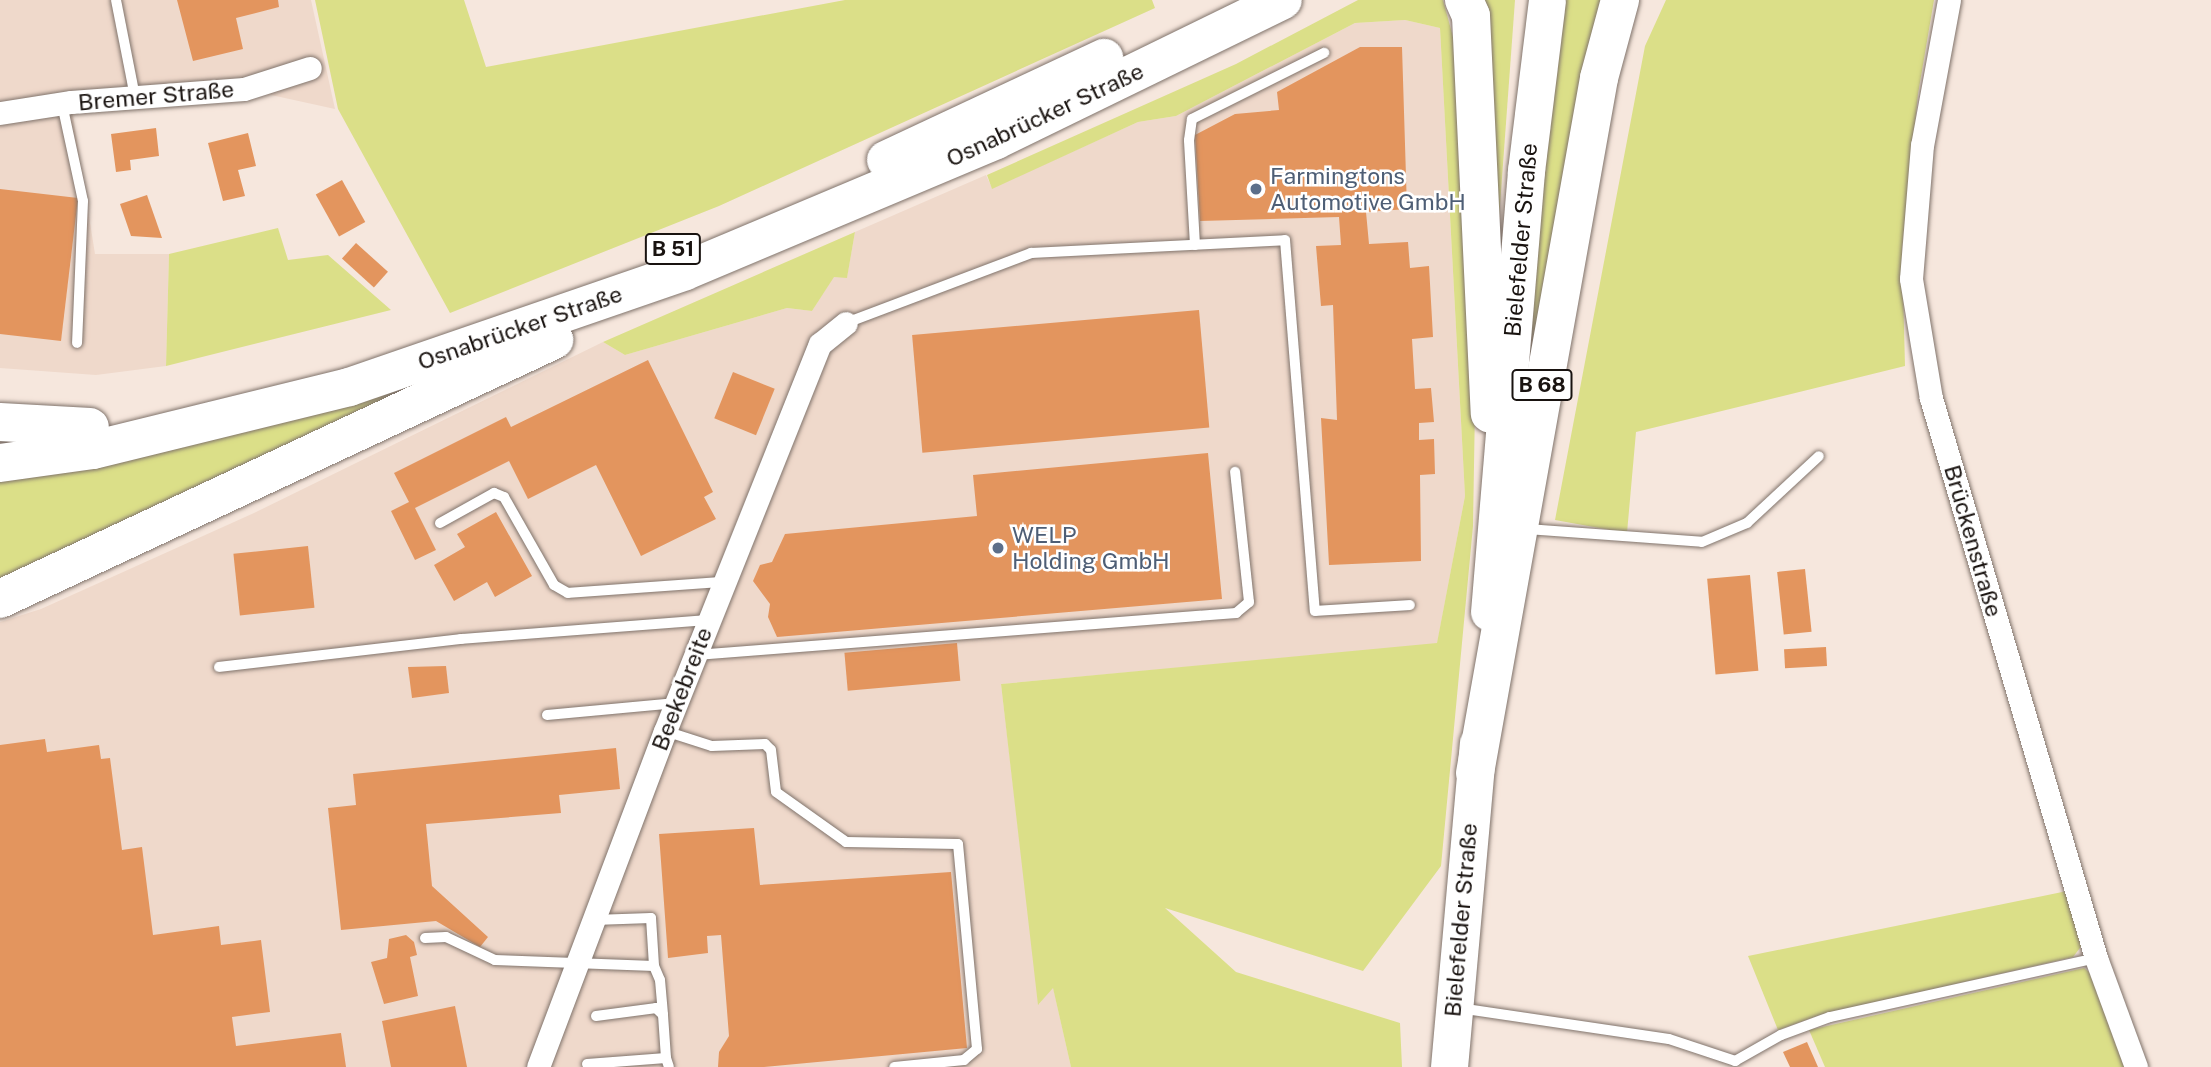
<!DOCTYPE html>
<meta charset="utf-8">
<style>
body{margin:0}
#map{position:relative;width:2211px;height:1067px;overflow:hidden;background:#f6e7dd;font-family:"Public Sans",sans-serif}
div>[style]{position:absolute}
.built>*{inset:0;background:#efd9cb}
.green>*{inset:0;background:#dbdf88}
.building>*{inset:0;background:#e3955e;transform-origin:0 0}
.roads{filter:drop-shadow(0 0 2px #80736b) drop-shadow(0 0 2px #80736b)}
.service>*{height:10px;margin:-5px;padding:0 5px;transform-origin:5px;border-radius:5px;background:#fff}
.minor>*{height:23px;margin:-11.5px;padding:0 11.5px;transform-origin:11.5px;border-radius:11.5px;background:#fff}
.primary>*{height:37px;margin:-18.5px;padding:0 18.5px;transform-origin:18.5px;border-radius:18.5px;background:#fff}
.trunk>*{height:38px;margin:-19px;padding:0 19px;transform-origin:19px;border-radius:19px;background:#fff}
.dots>*{width:19px;height:19px;translate:-50% -50%;box-sizing:border-box;border:4px solid #fff;border-radius:50%}
span{translate:-50% -50%;white-space:nowrap;text-align:center;line-height:1.15;-webkit-text-stroke:5px #fff;paint-order:stroke}
.shield-label span{padding:2px 5px;background:#fff;border:2px solid;border-radius:5px;-webkit-text-stroke-width:0}
.shield-label{font-size:21px;color:#191310;font-weight:700}
.street-label{font-size:23px;color:#191310}
.service-label{font-size:23px;color:#4e5e75}
.left{translate:0 -50%;text-align:left}
</style>
<div id="map">
<div class="built">
<i style="clip-path:polygon(0 0,311px 0,335px 109px,244px 89px,71px 103px,95px 254px,169px 254px,166px 366px,96px 375px,0 368px)"></i>
<i style="clip-path:polygon(1405px 20px,1440px 28px,1465px 496px,1437px 644px,1001px 684px,1039px 1004px,1053px 987px,1071px 1067px,0 1067px,0 622px,41px 609px,254px 513px,603px 342px,625px 355px,787px 308px,812px 311px,834px 276px,847px 277px,855px 232px,986px 175px,992px 188px,1138px 122px,1176px 116px,1355px 23px)"></i>
</div>
<div class="green">
<i style="clip-path:polygon(315px 0,464px 0,486px 67px,845px 0,1152px 0,1155px 8px,719px 206px,450px 313px,338px 109px)"></i>
<i style="clip-path:polygon(1358px 0,1443px 0,1456px 48px,1475px 406px,1473px 526px,1441px 866px,1363px 971px,1165px 908px,1236px 972px,1400px 1023px,1402px 1067px,1071px 1067px,1053px 988px,1038px 1005px,1001px 684px,1437px 643px,1465px 496px,1440px 28px,1405px 20px,1355px 23px,1176px 116px,1138px 122px,992px 189px,987px 175px,1236px 64px)"></i>
<i style="clip-path:polygon(1475px 0,1515px 0,1494px 287px)"></i>
<i style="clip-path:polygon(1558px 0,1608px 0,1532px 393px,1519px 392px)"></i>
<i style="clip-path:polygon(1666px 0,1934px 0,1918px 94px,1902px 249px,1905px 366px,1636px 432px,1627px 533px,1555px 520px,1645px 46px)"></i>
<i style="clip-path:polygon(278px 228px,288px 260px,328px 255px,391px 310px,166px 366px,169px 254px)"></i>
<i style="clip-path:polygon(855px 232px,847px 278px,834px 277px,812px 311px,787px 308px,625px 355px,603px 342px)"></i>
<i style="clip-path:polygon(456px 370px,0 586px,0 477px)"></i>
<i style="clip-path:polygon(2067px 891px,2083px 944px,2073px 957px,1820px 1015px,1778px 1030px,1748px 956px)"></i>
<i style="clip-path:polygon(2084px 968px,2095px 977px,2127px 1067px,1825px 1067px,1809px 1030px)"></i>
</div>
<div class="building">
<i style="clip-path:polygon(177px 0,278px 0,279px 7px,236px 18px,243px 49px,193px 61px)"></i>
<i style="clip-path:polygon(1360px 47px,1402px 47px,1407px 209px,1366px 212px,1369px 244px,1408px 242px,1410px 268px,1429px 266px,1433px 337px,1412px 339px,1415px 389px,1431px 388px,1434px 422px,1419px 423px,1419px 440px,1434px 439px,1435px 474px,1420px 475px,1421px 561px,1329px 565px,1321px 418px,1337px 420px,1333px 305px,1321px 306px,1316px 246px,1341px 245px,1339px 217px,1200px 221px,1195px 135px,1235px 114px,1279px 110px,1277px 92px)"></i>
<i style="clip-path:polygon(156px 128px,159px 156px,130px 160px,131px 170px,116px 172px,111px 134px)"></i>
<i style="clip-path:polygon(248px 133px,256px 166px,238px 170px,245px 196px,223px 201px,208px 143px)"></i>
<i style="left:342px;top:180px;width:48px;height:30px;rotate:61deg"></i>
<i style="clip-path:polygon(0 189px,78px 198px,61px 341px,0 334px)"></i>
<i style="clip-path:polygon(147px 195px,162px 238px,131px 236px,120px 204px)"></i>
<i style="left:356px;top:243px;width:43px;height:21px;rotate:42deg"></i>
<i style="left:1199px;top:310px;width:118px;height:288px;rotate:85deg"></i>
<i style="clip-path:polygon(648px 360px,713px 492px,704px 497px,716px 519px,641px 556px,596px 465px,528px 499px,509px 461px,415px 508px,436px 550px,415px 560px,391px 511px,409px 502px,394px 473px,506px 417px,511px 427px)"></i>
<i style="left:733px;top:372px;width:45px;height:50px;rotate:22deg"></i>
<i style="clip-path:polygon(1208px 453px,1222px 599px,777px 637px,768px 617px,770px 604px,753px 581px,760px 565px,772px 562px,785px 534px,977px 516px,973px 475px)"></i>
<i style="clip-path:polygon(496px 512px,532px 576px,495px 597px,487px 582px,454px 601px,434px 565px,465px 547px,457px 534px)"></i>
<i style="left:308px;top:546px;width:62px;height:75px;rotate:84deg"></i>
<i style="left:1805px;top:569px;width:63px;height:28px;rotate:84deg"></i>
<i style="left:1750px;top:575px;width:96px;height:43px;rotate:85deg"></i>
<i style="left:957px;top:643px;width:38px;height:113px;rotate:85deg"></i>
<i style="left:1826px;top:647px;width:19px;height:42px;rotate:87deg"></i>
<i style="clip-path:polygon(446px 666px,449px 693px,412px 698px,408px 667px)"></i>
<i style="clip-path:polygon(45px 739px,47px 752px,99px 745px,101px 759px,110px 758px,122px 850px,142px 847px,153px 935px,219px 926px,221px 945px,261px 940px,270px 1012px,232px 1017px,236px 1046px,341px 1033px,346px 1067px,0 1067px,0 745px)"></i>
<i style="clip-path:polygon(616px 748px,620px 789px,559px 795px,561px 813px,426px 824px,432px 886px,488px 937px,480px 947px,436px 921px,341px 930px,328px 808px,356px 805px,353px 774px)"></i>
<i style="clip-path:polygon(754px 828px,760px 885px,951px 872px,967px 1048px,764px 1067px,718px 1067px,719px 1052px,729px 1036px,721px 935px,707px 936px,708px 953px,668px 958px,659px 834px)"></i>
<i style="clip-path:polygon(406px 935px,414px 942px,417px 955px,410px 957px,418px 996px,384px 1004px,371px 962px,387px 958px,389px 939px)"></i>
<i style="clip-path:polygon(455px 1006px,467px 1067px,391px 1067px,382px 1021px)"></i>
<i style="clip-path:polygon(1807px 1042px,1818px 1067px,1790px 1067px,1783px 1052px)"></i>
</div>
<div class="roads">
<div class="service">
<i style="left:116px;top:0;width:99px;rotate:78.9deg"></i>
<i style="left:62px;top:104px;width:99px;rotate:77.8deg"></i>
<i style="left:83px;top:201px;width:142px;rotate:92.4deg"></i>
<i style="left:1195px;top:245px;width:105px;rotate:-93.3deg"></i>
<i style="left:1189px;top:140px;width:21px;rotate:-82deg"></i>
<i style="left:1192px;top:119px;width:148px;rotate:-26.6deg"></i>
<i style="left:846px;top:323px;width:198px;rotate:-20.7deg"></i>
<i style="left:1031px;top:253px;width:254px;rotate:-2.9deg"></i>
<i style="left:1285px;top:240px;width:372px;rotate:85.4deg"></i>
<i style="left:1315px;top:611px;width:95px;rotate:-3.6deg"></i>
<i style="left:440px;top:523px;width:62px;rotate:-29.1deg"></i>
<i style="left:494px;top:493px;width:11px;rotate:22deg"></i>
<i style="left:504px;top:497px;width:101px;rotate:60.4deg"></i>
<i style="left:554px;top:585px;width:16px;rotate:30deg"></i>
<i style="left:568px;top:593px;width:155px;rotate:-4.1deg"></i>
<i style="left:1527px;top:529px;width:175px;rotate:4.2deg"></i>
<i style="left:1702px;top:542px;width:49px;rotate:-22.9deg"></i>
<i style="left:1747px;top:523px;width:98px;rotate:-42.9deg"></i>
<i style="left:696px;top:655px;width:542px;rotate:-4.45deg"></i>
<i style="left:1236px;top:613px;width:17px;rotate:-40deg"></i>
<i style="left:1249px;top:602px;width:131px;rotate:-96.1deg"></i>
<i style="left:219px;top:667px;width:244px;rotate:-6.6deg"></i>
<i style="left:461px;top:639px;width:249px;rotate:-4.4deg"></i>
<i style="left:547px;top:715px;width:130px;rotate:-5.3deg"></i>
<i style="left:665px;top:731px;width:49px;rotate:17.7deg"></i>
<i style="left:712px;top:746px;width:53px;rotate:-2.2deg"></i>
<i style="left:765px;top:744px;width:8px;rotate:45deg"></i>
<i style="left:771px;top:750px;width:42px;rotate:83.2deg"></i>
<i style="left:776px;top:792px;width:86px;rotate:35.5deg"></i>
<i style="left:846px;top:842px;width:112px;rotate:1deg"></i>
<i style="left:958px;top:844px;width:206px;rotate:84.7deg"></i>
<i style="left:977px;top:1049px;width:17px;rotate:140deg"></i>
<i style="left:964px;top:1060px;width:70px;rotate:174.3deg"></i>
<i style="left:594px;top:920px;width:57px;rotate:-2deg"></i>
<i style="left:651px;top:918px;width:48px;rotate:86.4deg"></i>
<i style="left:425px;top:938px;width:21px;rotate:-3deg"></i>
<i style="left:446px;top:937px;width:54px;rotate:25.1deg"></i>
<i style="left:495px;top:960px;width:159px;rotate:2.2deg"></i>
<i style="left:654px;top:966px;width:15px;rotate:67deg"></i>
<i style="left:660px;top:980px;width:35px;rotate:85deg"></i>
<i style="left:1459px;top:1008px;width:212px;rotate:8.4deg"></i>
<i style="left:1669px;top:1039px;width:70px;rotate:18.4deg"></i>
<i style="left:1735px;top:1061px;width:53px;rotate:-29.5deg"></i>
<i style="left:1781px;top:1035px;width:52px;rotate:-20.2deg"></i>
<i style="left:1830px;top:1017px;width:272px;rotate:-12.5deg"></i>
<i style="left:596px;top:1016px;width:61px;rotate:-7.6deg"></i>
<i style="left:656px;top:1008px;width:10px;rotate:45deg"></i>
<i style="left:663px;top:1015px;width:43px;rotate:86deg"></i>
<i style="left:587px;top:1064px;width:79px;rotate:-4.3deg"></i>
<i style="left:666px;top:1058px;width:9px;rotate:72deg"></i>
</div>
<div class="minor">
<i style="left:1949px;top:0;width:147px;rotate:100.5deg"></i>
<i style="left:1922px;top:145px;width:134px;rotate:94.7deg"></i>
<i style="left:1911px;top:279px;width:121px;rotate:80.5deg"></i>
<i style="left:1931px;top:398px;width:584px;rotate:73.58deg"></i>
<i style="left:2096px;top:958px;width:116px;rotate:69.8deg"></i>
<i style="left:0;top:113px;width:72px;rotate:-8.8deg"></i>
<i style="left:71px;top:102px;width:173px;rotate:-4.3deg"></i>
<i style="left:244px;top:89px;width:69px;rotate:-17.7deg"></i>
<i style="left:538px;top:1067px;width:359px;rotate:-69.3deg"></i>
<i style="left:665px;top:731px;width:417px;rotate:-68.2deg"></i>
<i style="left:820px;top:344px;width:33px;rotate:-39deg"></i>
</div>
<div class="primary">
<i style="left:1489px;top:612px;width:443px;rotate:-85.2deg"></i>
<i style="left:1526px;top:171px;width:172px;rotate:-83deg"></i>
<i style="left:1449px;top:1067px;width:325px;rotate:-84.9deg"></i>
</div>
<div class="trunk">
<i style="left:1464px;top:0;width:17px;rotate:66deg"></i>
<i style="left:1471px;top:16px;width:398px;rotate:87.3deg"></i>
<i style="left:886px;top:160px;width:241px;rotate:-25.1deg"></i>
<i style="left:0;top:422px;width:90px;rotate:3.2deg"></i>
<i style="left:0;top:463px;width:94px;rotate:-8deg"></i>
<i style="left:93px;top:450px;width:264px;rotate:-13.8deg"></i>
<i style="left:349px;top:387px;width:355px;rotate:-19deg"></i>
<i style="left:685px;top:271px;width:337px;rotate:-22.8deg"></i>
<i style="left:996px;top:140px;width:319px;rotate:-26deg"></i>
<i style="left:0;top:599px;width:612px;rotate:-25.06deg"></i>
<i style="left:1475px;top:773px;width:706px;rotate:-79.88deg"></i>
<i style="left:1599px;top:78px;width:81px;rotate:-74.9deg"></i>
</div>
</div>
<div class="dots">
<i style="left:1256px;top:189px;background:#5c6f8a"></i>
<i style="left:998px;top:548px;background:#5c6f8a"></i>
</div>
<div class="shield-label">
<span style="left:673px;top:249px">B 51</span>
<span style="left:1542px;top:385px">B 68</span>
</div>
<div class="street-label">
<span style="left:156px;top:96px;rotate:-5deg">Bremer Straße</span>
<span style="left:1045px;top:115px;rotate:-25deg">Osnabrücker Straße</span>
<span style="left:1521px;top:240px;rotate:-85deg">Bielefelder Straße</span>
<span style="left:520px;top:328px;rotate:-19deg">Osnabrücker Straße</span>
<span style="left:1973px;top:541px;rotate:74deg">Brückenstraße</span>
<span style="left:682px;top:689px;rotate:-69deg">Beekebreite</span>
<span style="left:1461px;top:920px;rotate:-85deg">Bielefelder Straße</span>
</div>
<div class="service-label">
<span class="left" style="left:1270px;top:189px">Farmingtons<br>Automotive GmbH</span>
<span class="left" style="left:1012px;top:548px">WELP<br>Holding GmbH</span>
</div>
</div>
